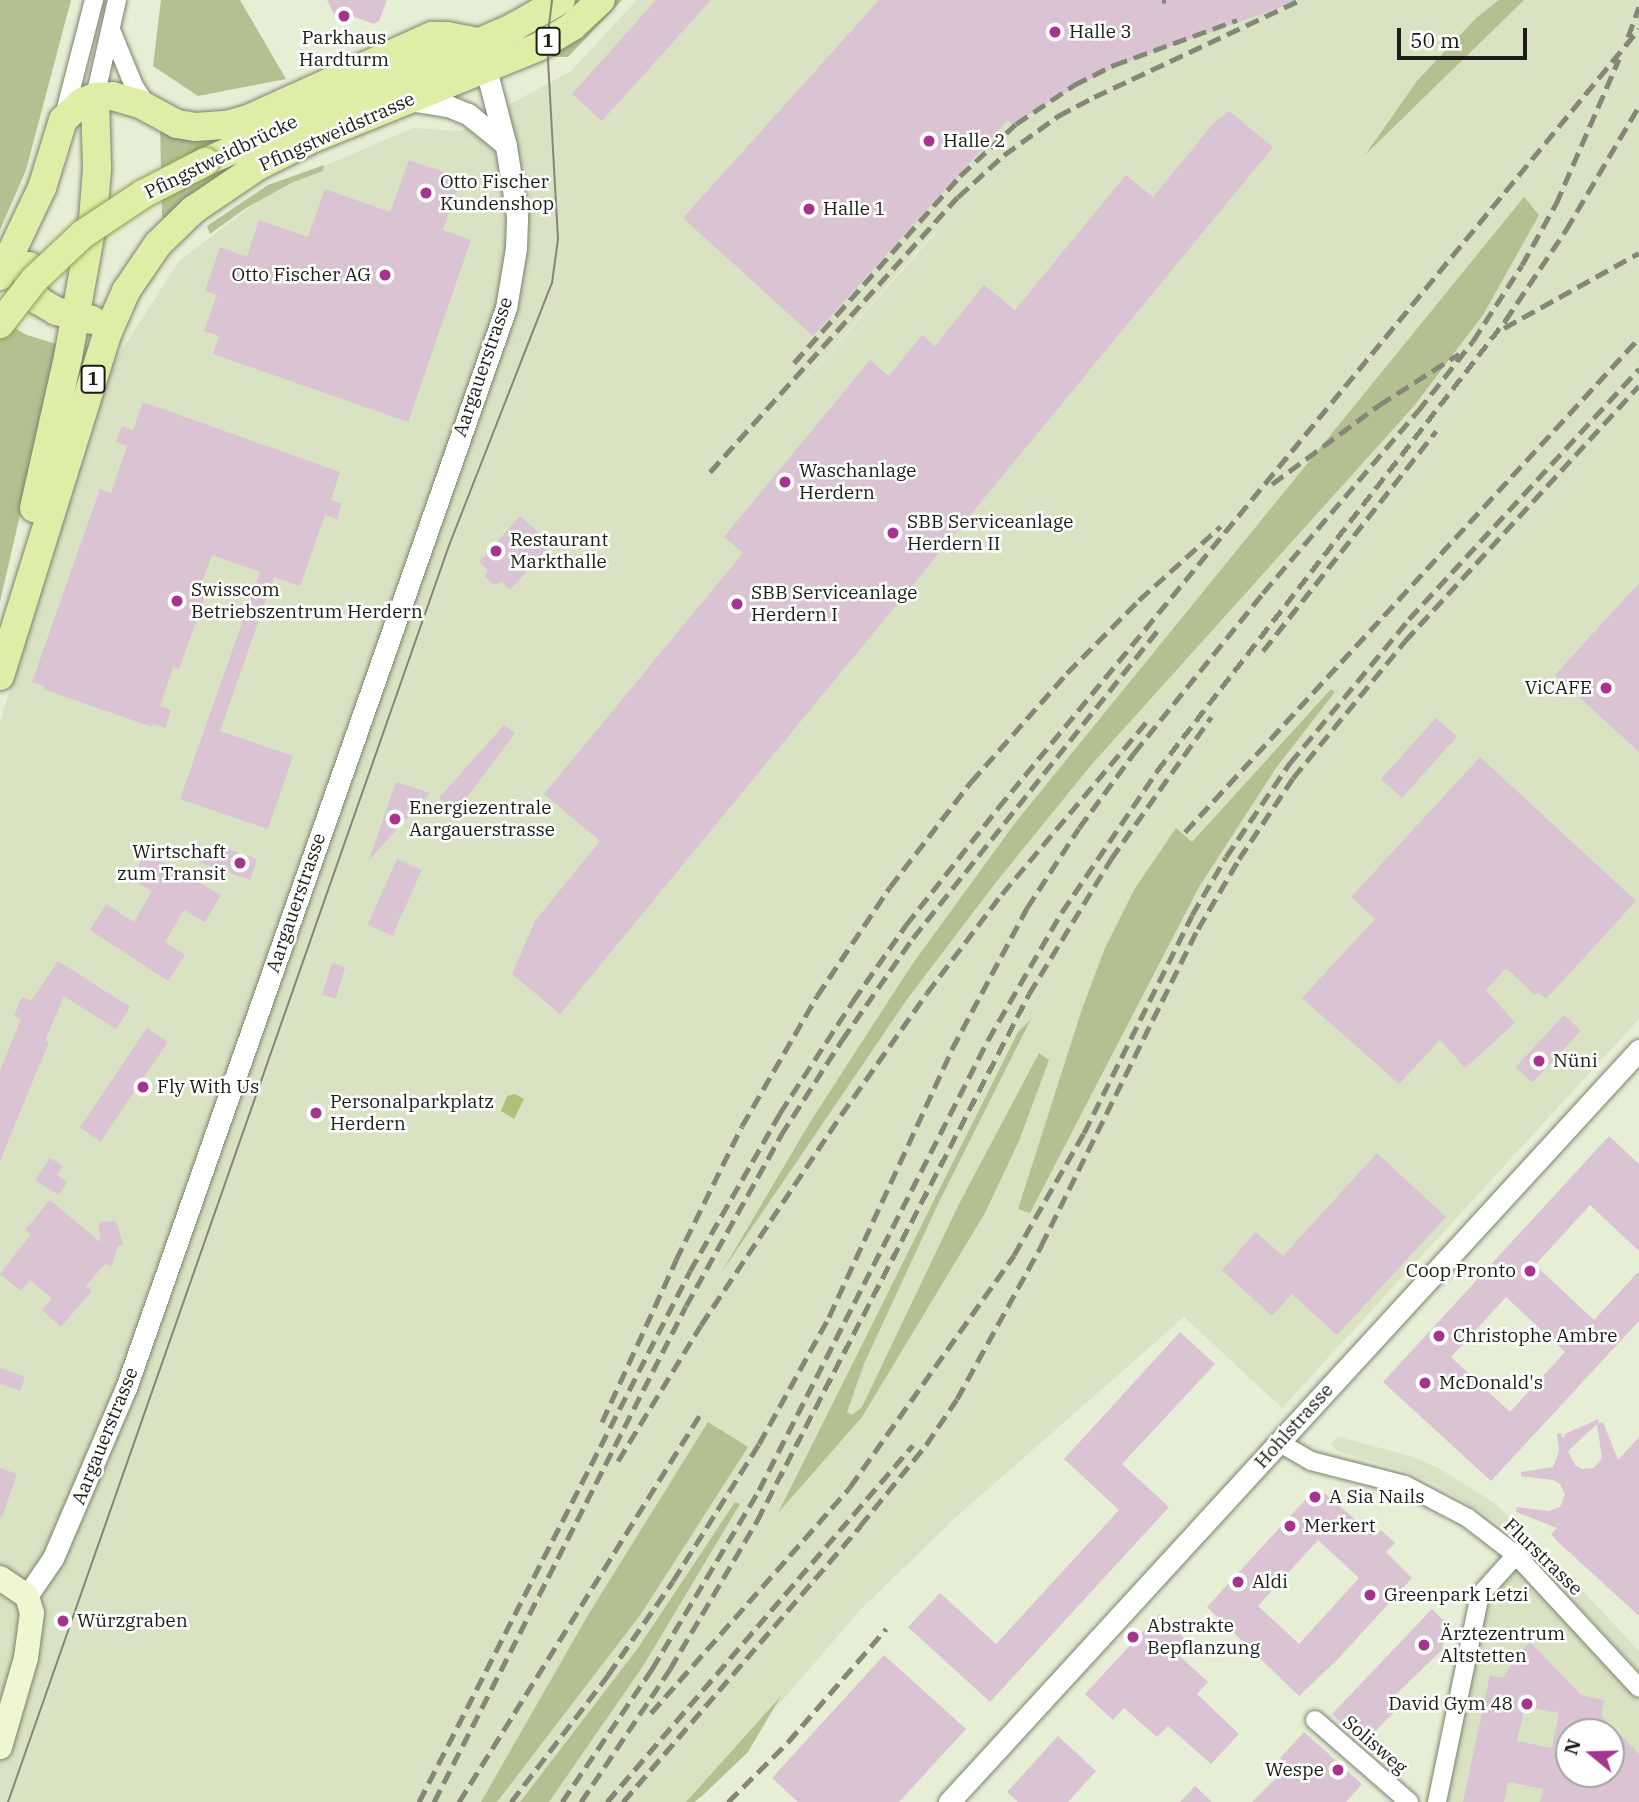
<!DOCTYPE html>
<meta charset="utf-8">
<style>
body{margin:0}
#map{position:relative;width:1639px;height:1802px;overflow:hidden;background:#e7eed6;font-family:"IBM Plex Serif",serif}
div>[style]{position:absolute}
.built>*{inset:0;background:#d9e2c3}
.green>*{inset:0;background:#b4c092}
.water>*{inset:0;background:#afc07b}
.building>*{inset:0;background:#dac3d3;transform-origin:0 0}
.roads{filter:drop-shadow(0 0 2px #7c826d) drop-shadow(0 0 2px #7c826d)}
.minor>*{height:18px;margin:-9px;padding:0 9px;transform-origin:9px;border-radius:9px;background:#fff}
.tertiary>*{height:21px;margin:-10.5px;padding:0 10.5px;transform-origin:10.5px;border-radius:10.5px;background:#fff}
.secondary>*{height:24px;margin:-12px;padding:0 12px;transform-origin:12px;border-radius:12px;background:#eef7d2}
.primary>*{height:28px;margin:-14px;padding:0 14px;transform-origin:14px;border-radius:14px;background:#deeea6}
.tram>*{height:2px;margin:-1px;padding:0 1px;transform-origin:1px;border-radius:1px;background:#828776}
.rail>*{height:5px;margin-top:-2.5px;transform-origin:0;background:repeating-linear-gradient(90deg,#828776 0 14px,transparent 0 21px)}
.bridges{filter:drop-shadow(0 0 2px #8b9e4c) drop-shadow(0 0 2px #8b9e4c)}
.primary-bridge>*{height:28px;margin:-14px;padding:0 14px;transform-origin:14px;border-radius:14px;background:#deeea6}
.dots>*{width:19px;height:19px;translate:-50% -50%;box-sizing:border-box;border:4px solid #fff;border-radius:50%}
span{translate:-50% -50%;white-space:nowrap;text-align:center;line-height:1.15;-webkit-text-stroke:5px #fff;paint-order:stroke}
.shield-label span{padding:2px 5px;background:#fff;border:2px solid;border-radius:5px;-webkit-text-stroke-width:0}
.shield-label{font-size:18px;color:#1b1d15;font-weight:700}
.poi-label{font-size:19px;color:#1b1d15}
.left{translate:0 -50%;text-align:left}
.right{translate:-100% -50%;text-align:right}
.street-label{font-size:19px;color:#1b1d15}
.north{position:absolute;left:1555px;top:1718px;width:70px;height:70px;box-sizing:border-box;background:#fff;border:2px solid #a4a5a1;border-radius:50%;rotate:289deg;font-size:19px;font-weight:700;line-height:28px;text-align:center;color:#1b1d15}
.north::after{content:'';display:block;margin:auto;width:24px;height:32px;background:#a6338e;clip-path:polygon(50% 0,100% 100%,50% 72%,0 100%)}
.scale{position:absolute;left:1397px;top:28px;width:130px;height:32px;box-sizing:border-box;border:4px solid #1b1d15;border-top:0;padding-left:9px;font-size:21px;line-height:24px;white-space:nowrap;color:#1b1d15;-webkit-text-stroke:5px #fff;paint-order:stroke}
</style>
<div id="map">
<div class="built">
<i style="clip-path:polygon(evenodd,637px 0,1639px 0,1639px 1019px,1282px 1408px,1184px 1317px,955px 1518px,861px 1609px,695px 1802px,0 1802px,0 722px,112px 365px,179px 261px,279px 185px,413px 128px,461px 131px,571px 71px,637px 0,937px 230px,938px 230px,760px 431px,927px 240px,937px 230px)"></i>
<i style="clip-path:polygon(1338px 1437px,1411px 1456px,1440px 1469px,1493px 1502px,1535px 1540px,1639px 1651px,1639px 1671px,1512px 1535px,1491px 1518px,1433px 1483px,1405px 1471px,1337px 1451px,1331px 1444px)"></i>
<i style="clip-path:polygon(evenodd,1512px 1552px,1639px 1692px,1639px 1802px,1439px 1802px,1479px 1589px,1512px 1552px,1569px 1732px,1611px 1732px,1611px 1774px,1569px 1774px,1569px 1732px)"></i>
</div>
<div class="green">
<i style="clip-path:polygon(0 0,71px 0,26px 170px,0 230px)"></i>
<i style="clip-path:polygon(161px 0,240px 0,286px 79px,198px 96px,153px 66px)"></i>
<i style="clip-path:polygon(614px 0,622px 0,568px 57px,552px 57px,552px 50px)"></i>
<i style="clip-path:polygon(1499px 0,1524px 0,1365px 155px,1417px 81px,1476px 18px)"></i>
<i style="clip-path:polygon(160px 126px,289px 139px,166px 220px,162px 216px)"></i>
<i style="clip-path:polygon(324px 165px,323px 171px,293px 182px,246px 208px,210px 234px,207px 226px,268px 185px)"></i>
<i style="clip-path:polygon(1524px 197px,1539px 215px,1483px 315px,1414px 406px,1092px 764px,997px 881px,908px 998px,721px 1273px,812px 1119px,911px 966px,1015px 823px)"></i>
<i style="clip-path:polygon(0 320px,27px 335px,59px 345px,0 602px)"></i>
<i style="clip-path:polygon(1331px 689px,1335px 692px,1276px 768px,1199px 887px,1030px 1213px,1018px 1209px,1082px 1009px,1105px 948px,1134px 890px,1176px 828px,1192px 842px)"></i>
<i style="clip-path:polygon(1031px 1019px,939px 1202px,864px 1364px,847px 1412px,852px 1415px,862px 1407px,959px 1204px,1039px 1053px,1049px 1060px,1019px 1141px,985px 1213px,862px 1417px,778px 1513px,1018px 1032px)"></i>
<i style="clip-path:polygon(708px 1422px,748px 1447px,641px 1614px,497px 1802px,481px 1802px,588px 1615px)"></i>
<i style="clip-path:polygon(735px 1502px,740px 1504px,643px 1666px,549px 1802px,520px 1802px,638px 1648px)"></i>
<i style="clip-path:polygon(781px 1696px,748px 1752px,702px 1796px,694px 1802px,686px 1802px)"></i>
</div>
<div class="water">
<i style="clip-path:polygon(515px 1094px,524px 1099px,514px 1119px,501px 1111px,507px 1096px)"></i>
</div>
<div class="building">
<i style="clip-path:polygon(327px 0,387px 0,379px 21px,374px 24px,352px 16px,338px 23px)"></i>
<i style="clip-path:polygon(656px 0,711px 0,602px 121px,572px 94px)"></i>
<i style="clip-path:polygon(879px 0,1295px 0,1295px 2px,1123px 63px,1069px 90px,1012px 125px,1008px 120px,813px 336px,683px 218px)"></i>
<i style="clip-path:polygon(1229px 111px,1273px 147px,560px 1014px,512px 974px,535px 921px,600px 841px,544px 794px,743px 553px,724px 537px,870px 360px,889px 376px,922px 335px,935px 346px,984px 285px,1015px 310px,1126px 175px,1153px 197px,1213px 124px)"></i>
<i style="clip-path:polygon(409px 160px,461px 178px,443px 230px,471px 240px,408px 422px,213px 354px,219px 336px,204px 331px,217px 295px,205px 291px,220px 247px,247px 257px,259px 220px,308px 237px,325px 189px,390px 212px)"></i>
<i style="clip-path:polygon(143px 402px,340px 472px,331px 500px,342px 503px,337px 519px,325px 515px,300px 586px,274px 577px,220px 731px,293px 756px,268px 829px,180px 799px,260px 572px,212px 555px,200px 588px,207px 591px,179px 669px,173px 667px,160px 706px,171px 710px,165px 728px,153px 724px,152px 727px,43px 689px,44px 686px,32px 682px,100px 489px,111px 493px,127px 446px,116px 442px,122px 426px,133px 430px)"></i>
<i style="clip-path:polygon(520px 516px,551px 544px,510px 590px,502px 582px,494px 585px,485px 577px,488px 570px,479px 562px)"></i>
<i style="clip-path:polygon(1639px 583px,1639px 752px,1555px 675px)"></i>
<i style="left:1436px;top:718px;width:28px;height:82px;rotate:42deg"></i>
<i style="clip-path:polygon(504px 725px,515px 733px,456px 812px,439px 798px)"></i>
<i style="clip-path:polygon(1480px 757px,1636px 901px,1546px 999px,1538px 992px,1535px 995px,1506px 968px,1486px 990px,1515px 1023px,1465px 1068px,1440px 1040px,1399px 1084px,1302px 998px,1375px 919px,1351px 897px)"></i>
<i style="clip-path:polygon(396px 782px,430px 793px,369px 860px)"></i>
<i style="clip-path:polygon(205px 845px,218px 850px,220px 846px,257px 859px,250px 880px,199px 862px)"></i>
<i style="clip-path:polygon(146px 852px,221px 895px,205px 922px,184px 910px,165px 942px,185px 955px,168px 981px,90px 930px,106px 904px,134px 922px,152px 891px,131px 879px)"></i>
<i style="left:397px;top:859px;width:27px;height:72px;rotate:24deg"></i>
<i style="clip-path:polygon(58px 961px,130px 1007px,116px 1029px,64px 996px,45px 1041px,49px 1042px,0 1161px,0 1071px,21px 1019px,14px 1016px,22px 997px,31px 1001px)"></i>
<i style="left:332px;top:963px;width:14px;height:33px;rotate:17deg"></i>
<i style="left:1564px;top:1015px;width:23px;height:71px;rotate:43deg"></i>
<i style="left:147px;top:1028px;width:25px;height:120px;rotate:34deg"></i>
<i style="clip-path:polygon(evenodd,1609px 1136px,1639px 1164px,1639px 1251px,1590px 1205px,1535px 1265px,1594px 1320px,1639px 1271px,1639px 1321px,1491px 1481px,1383px 1382px,1609px 1136px,1506px 1297px,1565px 1352px,1510px 1412px,1451px 1357px,1506px 1297px)"></i>
<i style="clip-path:polygon(1377px 1153px,1446px 1217px,1337px 1335px,1292px 1294px,1272px 1316px,1222px 1270px,1256px 1232px,1283px 1256px)"></i>
<i style="clip-path:polygon(50px 1158px,63px 1166px,57px 1175px,67px 1182px,59px 1195px,35px 1180px)"></i>
<i style="clip-path:polygon(50px 1200px,100px 1242px,99px 1222px,116px 1221px,123px 1244px,118px 1246px,111px 1267px,105px 1264px,86px 1286px,92px 1291px,61px 1327px,42px 1310px,52px 1298px,30px 1280px,21px 1291px,0 1274px,31px 1234px,25px 1230px)"></i>
<i style="clip-path:polygon(1180px 1332px,1215px 1364px,1122px 1464px,1169px 1507px,990px 1702px,908px 1627px,940px 1593px,996px 1644px,1119px 1510px,1064px 1459px)"></i>
<i style="clip-path:polygon(0 1368px,25px 1377px,20px 1391px,0 1384px)"></i>
<i style="clip-path:polygon(evenodd,1598px 1419px,1599px 1423px,1603px 1422px,1618px 1460px,1639px 1437px,1639px 1616px,1557px 1541px,1551px 1534px,1557px 1528px,1516px 1512px,1517px 1507px,1549px 1511px,1560px 1507px,1565px 1495px,1560px 1484px,1553px 1480px,1521px 1476px,1521px 1472px,1553px 1467px,1559px 1451px,1557px 1434px,1561px 1433px,1563px 1439px,1565px 1434px,1598px 1419px,1597px 1424px,1602px 1458px,1594px 1468px,1582px 1469px,1575px 1465px,1568px 1451px,1597px 1424px)"></i>
<i style="clip-path:polygon(0 1468px,17px 1474px,2px 1517px,0 1516px)"></i>
<i style="clip-path:polygon(evenodd,1317px 1487px,1375px 1536px,1381px 1530px,1395px 1543px,1386px 1552px,1412px 1578px,1338px 1659px,1299px 1696px,1207px 1607px,1317px 1487px,1318px 1540px,1359px 1578px,1299px 1644px,1258px 1606px,1318px 1540px)"></i>
<i style="clip-path:polygon(1432px 1609px,1445px 1622px,1440px 1627px,1450px 1637px,1442px 1646px,1444px 1648px,1388px 1702px,1396px 1710px,1363px 1744px,1332px 1714px)"></i>
<i style="clip-path:polygon(1159px 1614px,1186px 1640px,1175px 1652px,1208px 1682px,1197px 1694px,1239px 1734px,1211px 1764px,1168px 1726px,1157px 1737px,1124px 1708px,1113px 1720px,1085px 1694px)"></i>
<i style="clip-path:polygon(evenodd,1530px 1642px,1581px 1695px,1604px 1700px,1601px 1715px,1639px 1754px,1639px 1802px,1540px 1802px,1543px 1789px,1508px 1782px,1504px 1802px,1463px 1802px,1490px 1675px,1503px 1678px,1518px 1654px,1530px 1642px,1525px 1706px,1559px 1713px,1552px 1748px,1517px 1741px,1525px 1706px,1530px 1642px,1569px 1732px,1611px 1732px,1611px 1774px,1569px 1774px,1569px 1732px)"></i>
<i style="clip-path:polygon(884px 1655px,966px 1729px,899px 1802px,798px 1802px,772px 1778px)"></i>
<i style="clip-path:polygon(1304px 1732px,1362px 1784px,1346px 1802px,1252px 1802px,1288px 1766px,1280px 1758px)"></i>
<i style="clip-path:polygon(1058px 1736px,1096px 1771px,1068px 1802px,1018px 1802px,1007px 1792px)"></i>
<i style="clip-path:polygon(1195px 1786px,1212px 1802px,1180px 1802px)"></i>
</div>
<div class="roads">
<div class="minor">
<i style="left:111px;top:30px;width:61px;rotate:67.7deg"></i>
<i style="left:134px;top:86px;width:24px;rotate:57deg"></i>
<i style="left:95px;top:97px;width:99px;rotate:-77.2deg"></i>
<i style="left:64px;top:116px;width:120px;rotate:-75.5deg"></i>
<i style="left:1280px;top:1443px;width:36px;rotate:30deg"></i>
<i style="left:1311px;top:1461px;width:97px;rotate:14.3deg"></i>
<i style="left:1405px;top:1485px;width:71px;rotate:27.6deg"></i>
<i style="left:1468px;top:1518px;width:61px;rotate:37.6deg"></i>
<i style="left:1516px;top:1555px;width:181px;rotate:47.2deg"></i>
<i style="left:1315px;top:1720px;width:125px;rotate:41.1deg"></i>
<i style="left:1437px;top:1802px;width:211px;rotate:-78.3deg"></i>
<i style="left:1480px;top:1595px;width:54px;rotate:-48deg"></i>
</div>
<div class="tertiary">
<i style="left:409px;top:100px;width:39px;rotate:9deg"></i>
<i style="left:448px;top:106px;width:22px;rotate:22deg"></i>
<i style="left:468px;top:114px;width:49px;rotate:39.2deg"></i>
<i style="left:27px;top:1596px;width:46px;rotate:-55.6deg"></i>
<i style="left:53px;top:1558px;width:185px;rotate:-66.8deg"></i>
<i style="left:126px;top:1388px;width:1145px;rotate:-70.62deg"></i>
<i style="left:506px;top:308px;width:61px;rotate:-80.5deg"></i>
<i style="left:516px;top:248px;width:33px;rotate:-88deg"></i>
<i style="left:517px;top:215px;width:70px;rotate:-99.1deg"></i>
<i style="left:506px;top:146px;width:95px;rotate:-104.6deg"></i>
<i style="left:949px;top:1802px;width:1021px;rotate:-47.46deg"></i>
</div>
<div class="secondary">
<i style="left:0;top:1578px;width:32px;rotate:34deg"></i>
<i style="left:27px;top:1596px;width:18px;rotate:74deg"></i>
<i style="left:32px;top:1613px;width:45px;rotate:97.6deg"></i>
<i style="left:26px;top:1658px;width:93px;rotate:106.3deg"></i>
</div>
<div class="primary">
<i style="left:205px;top:162px;width:337px;rotate:-23.6deg"></i>
<i style="left:514px;top:27px;width:54px;rotate:-29.9deg"></i>
<i style="left:29px;top:266px;width:17px;rotate:93deg"></i>
<i style="left:28px;top:283px;width:21px;rotate:59deg"></i>
<i style="left:39px;top:301px;width:20px;rotate:30deg"></i>
<i style="left:56px;top:311px;width:37px;rotate:14deg"></i>
<i style="left:0;top:276px;width:98px;rotate:-64.5deg"></i>
<i style="left:42px;top:188px;width:71px;rotate:-72.8deg"></i>
<i style="left:63px;top:120px;width:26px;rotate:-43deg"></i>
<i style="left:82px;top:102px;width:14px;rotate:-21deg"></i>
<i style="left:95px;top:97px;width:17px;rotate:-3deg"></i>
<i style="left:112px;top:96px;width:29px;rotate:16deg"></i>
<i style="left:140px;top:104px;width:42px;rotate:28.4deg"></i>
<i style="left:177px;top:124px;width:18px;rotate:9deg"></i>
<i style="left:195px;top:127px;width:32px;rotate:-4deg"></i>
<i style="left:227px;top:125px;width:22px;rotate:-16deg"></i>
<i style="left:248px;top:119px;width:202px;rotate:-24.3deg"></i>
<i style="left:432px;top:36px;width:15px"></i>
<i style="left:447px;top:36px;width:33px;rotate:11deg"></i>
<i style="left:34px;top:508px;width:155px;rotate:-77.3deg"></i>
<i style="left:68px;top:357px;width:139px;rotate:-79.7deg"></i>
<i style="left:93px;top:220px;width:52px;rotate:-85.6deg"></i>
<i style="left:97px;top:168px;width:71px;rotate:-91.6deg"></i>
<i style="left:0;top:676px;width:361px;rotate:-72.6deg"></i>
<i style="left:108px;top:332px;width:45px;rotate:-66.3deg"></i>
<i style="left:126px;top:291px;width:57px;rotate:-55.8deg"></i>
<i style="left:158px;top:244px;width:49px;rotate:-44.2deg"></i>
<i style="left:193px;top:210px;width:78px;rotate:-34.1deg"></i>
<i style="left:258px;top:166px;width:63px;rotate:-26.6deg"></i>
<i style="left:314px;top:138px;width:242px;rotate:-22.1deg"></i>
<i style="left:538px;top:47px;width:41px;rotate:-31deg"></i>
<i style="left:573px;top:26px;width:38px;rotate:-43deg"></i>
</div>
</div>
<div class="tram">
<i style="left:8px;top:1802px;width:1334px;rotate:-70.66deg"></i>
<i style="left:450px;top:543px;width:279px;rotate:-68.6deg"></i>
<i style="left:552px;top:283px;width:44px;rotate:-82.2deg"></i>
<i style="left:558px;top:239px;width:197px;rotate:-93.2deg"></i>
<i style="left:547px;top:42px;width:42px;rotate:-83.2deg"></i>
</div>
<div class="rail">
<i style="left:1162px;top:1px;width:4px;rotate:-14deg"></i>
<i style="left:1628px;top:37px;width:32px;rotate:-70deg"></i>
<i style="left:1504px;top:328px;width:154px;rotate:-29.1deg"></i>
<i style="left:794px;top:363px;width:250px;rotate:-48.4deg"></i>
<i style="left:960px;top:176px;width:76px;rotate:-42.9deg"></i>
<i style="left:1016px;top:124px;width:70px;rotate:-33.9deg"></i>
<i style="left:1074px;top:85px;width:45px;rotate:-26.6deg"></i>
<i style="left:1114px;top:65px;width:131px;rotate:-20.1deg"></i>
<i style="left:710px;top:472px;width:370px;rotate:-48deg"></i>
<i style="left:958px;top:197px;width:62px;rotate:-42.4deg"></i>
<i style="left:1004px;top:155px;width:67px;rotate:-35.8deg"></i>
<i style="left:1058px;top:116px;width:41px;rotate:-27.8deg"></i>
<i style="left:1094px;top:97px;width:228px;rotate:-25.2deg"></i>
<i style="left:1272px;top:484px;width:133px;rotate:-36.4deg"></i>
<i style="left:1379px;top:405px;width:95px;rotate:-32.5deg"></i>
<i style="left:1263px;top:651px;width:280px;rotate:-51.8deg"></i>
<i style="left:1185px;top:832px;width:671px;rotate:-47.42deg"></i>
<i style="left:602px;top:1422px;width:178px;rotate:-65.4deg"></i>
<i style="left:676px;top:1260px;width:149px;rotate:-63.8deg"></i>
<i style="left:742px;top:1126px;width:150px;rotate:-60deg"></i>
<i style="left:817px;top:996px;width:131px;rotate:-56.2deg"></i>
<i style="left:890px;top:887px;width:133px;rotate:-52.4deg"></i>
<i style="left:971px;top:782px;width:145px;rotate:-48.6deg"></i>
<i style="left:1067px;top:673px;width:103px;rotate:-45.4deg"></i>
<i style="left:1139px;top:600px;width:110px;rotate:-42.1deg"></i>
<i style="left:618px;top:1461px;width:159px;rotate:-58.6deg"></i>
<i style="left:701px;top:1325px;width:252px;rotate:-56.3deg"></i>
<i style="left:841px;top:1115px;width:149px;rotate:-54.8deg"></i>
<i style="left:927px;top:993px;width:124px;rotate:-52.9deg"></i>
<i style="left:1002px;top:894px;width:227px;rotate:-50deg"></i>
<i style="left:651px;top:1713px;width:301px;rotate:-48.6deg"></i>
<i style="left:850px;top:1487px;width:284px;rotate:-54.7deg"></i>
<i style="left:1014px;top:1255px;width:141px;rotate:-60.2deg"></i>
<i style="left:1084px;top:1133px;width:243px;rotate:-63.6deg"></i>
<i style="left:1192px;top:915px;width:67px;rotate:-59.6deg"></i>
<i style="left:1226px;top:857px;width:114px;rotate:-55.8deg"></i>
<i style="left:1290px;top:763px;width:187px;rotate:-50.4deg"></i>
<i style="left:1409px;top:619px;width:340px;rotate:-47.4deg"></i>
<i style="left:419px;top:1802px;width:596px;rotate:-62.96deg"></i>
<i style="left:690px;top:1271px;width:182px;rotate:-60.3deg"></i>
<i style="left:780px;top:1113px;width:134px;rotate:-56.9deg"></i>
<i style="left:853px;top:1001px;width:93px;rotate:-55.1deg"></i>
<i style="left:906px;top:925px;width:149px;rotate:-51.8deg"></i>
<i style="left:998px;top:808px;width:1009px;rotate:-50.55deg"></i>
<i style="left:434px;top:1802px;width:556px;rotate:-63.07deg"></i>
<i style="left:686px;top:1306px;width:196px;rotate:-60.9deg"></i>
<i style="left:781px;top:1135px;width:113px;rotate:-57.3deg"></i>
<i style="left:842px;top:1040px;width:124px;rotate:-55.2deg"></i>
<i style="left:913px;top:938px;width:394px;rotate:-51.5deg"></i>
<i style="left:459px;top:1802px;width:455px;rotate:-58.1deg"></i>
<i style="left:511px;top:1802px;width:160px;rotate:-52.6deg"></i>
<i style="left:608px;top:1675px;width:114px;rotate:-55.3deg"></i>
<i style="left:673px;top:1581px;width:162px;rotate:-57.9deg"></i>
<i style="left:759px;top:1444px;width:145px;rotate:-61.1deg"></i>
<i style="left:829px;top:1317px;width:295px;rotate:-65.3deg"></i>
<i style="left:952px;top:1049px;width:160px;rotate:-62deg"></i>
<i style="left:1027px;top:908px;width:95px;rotate:-57deg"></i>
<i style="left:1079px;top:828px;width:93px;rotate:-53.7deg"></i>
<i style="left:1134px;top:753px;width:206px;rotate:-51.1deg"></i>
<i style="left:1263px;top:593px;width:239px;rotate:-49.6deg"></i>
<i style="left:1418px;top:411px;width:89px;rotate:-51.8deg"></i>
<i style="left:1473px;top:341px;width:90px;rotate:-57.2deg"></i>
<i style="left:1522px;top:265px;width:70px;rotate:-60.9deg"></i>
<i style="left:1556px;top:204px;width:158px;rotate:-66.5deg"></i>
<i style="left:562px;top:1802px;width:161px;rotate:-55.9deg"></i>
<i style="left:652px;top:1669px;width:209px;rotate:-59.1deg"></i>
<i style="left:759px;top:1490px;width:505px;rotate:-63.03deg"></i>
<i style="left:988px;top:1040px;width:148px;rotate:-60deg"></i>
<i style="left:1062px;top:912px;width:170px;rotate:-56deg"></i>
<i style="left:1157px;top:771px;width:569px;rotate:-52.28deg"></i>
<i style="left:1505px;top:321px;width:110px;rotate:-56.2deg"></i>
<i style="left:1566px;top:230px;width:144px;rotate:-59.5deg"></i>
<i style="left:581px;top:1802px;width:160px;rotate:-56.2deg"></i>
<i style="left:670px;top:1669px;width:172px;rotate:-59.6deg"></i>
<i style="left:757px;top:1521px;width:593px;rotate:-62.7deg"></i>
<i style="left:1029px;top:994px;width:158px;rotate:-58.7deg"></i>
<i style="left:1111px;top:859px;width:174px;rotate:-54.8deg"></i>
<i style="left:607px;top:1802px;width:470px;rotate:-49.4deg"></i>
<i style="left:623px;top:1802px;width:364px;rotate:-49.3deg"></i>
<i style="left:860px;top:1526px;width:104px;rotate:-50.8deg"></i>
<i style="left:926px;top:1445px;width:55px;rotate:-56deg"></i>
<i style="left:957px;top:1399px;width:175px;rotate:-61.2deg"></i>
<i style="left:1041px;top:1246px;width:354px;rotate:-63.7deg"></i>
<i style="left:1198px;top:929px;width:81px;rotate:-59.6deg"></i>
<i style="left:1239px;top:859px;width:97px;rotate:-56.3deg"></i>
<i style="left:1293px;top:778px;width:177px;rotate:-50.7deg"></i>
<i style="left:1405px;top:641px;width:346px;rotate:-47.5deg"></i>
<i style="left:728px;top:1802px;width:85px;rotate:-45deg"></i>
<i style="left:788px;top:1742px;width:150px;rotate:-49.1deg"></i>
</div>
<div class="bridges">
<div class="primary-bridge">
<i style="left:0;top:324px;width:56px;rotate:-52.3deg"></i>
<i style="left:34px;top:280px;width:67px;rotate:-43.2deg"></i>
<i style="left:83px;top:234px;width:72px;rotate:-33.7deg"></i>
<i style="left:143px;top:194px;width:70px;rotate:-27.3deg"></i>
</div>
</div>
<div class="dots">
<i style="left:344px;top:16px;background:#a6338e"></i>
<i style="left:1055px;top:32px;background:#a6338e"></i>
<i style="left:929px;top:141px;background:#a6338e"></i>
<i style="left:426px;top:193px;background:#a6338e"></i>
<i style="left:809px;top:209px;background:#a6338e"></i>
<i style="left:385px;top:275px;background:#a6338e"></i>
<i style="left:785px;top:482px;background:#a6338e"></i>
<i style="left:893px;top:533px;background:#a6338e"></i>
<i style="left:496px;top:551px;background:#a6338e"></i>
<i style="left:177px;top:601px;background:#a6338e"></i>
<i style="left:737px;top:604px;background:#a6338e"></i>
<i style="left:1606px;top:688px;background:#a6338e"></i>
<i style="left:395px;top:819px;background:#a6338e"></i>
<i style="left:240px;top:863px;background:#a6338e"></i>
<i style="left:1539px;top:1061px;background:#a6338e"></i>
<i style="left:143px;top:1087px;background:#a6338e"></i>
<i style="left:316px;top:1113px;background:#a6338e"></i>
<i style="left:1530px;top:1271px;background:#a6338e"></i>
<i style="left:1439px;top:1336px;background:#a6338e"></i>
<i style="left:1425px;top:1383px;background:#a6338e"></i>
<i style="left:1315px;top:1497px;background:#a6338e"></i>
<i style="left:1290px;top:1526px;background:#a6338e"></i>
<i style="left:1238px;top:1582px;background:#a6338e"></i>
<i style="left:1370px;top:1595px;background:#a6338e"></i>
<i style="left:63px;top:1621px;background:#a6338e"></i>
<i style="left:1133px;top:1637px;background:#a6338e"></i>
<i style="left:1424px;top:1645px;background:#a6338e"></i>
<i style="left:1527px;top:1704px;background:#a6338e"></i>
<i style="left:1338px;top:1770px;background:#a6338e"></i>
</div>
<div class="shield-label">
<span style="left:548px;top:41px">1</span>
<span style="left:93px;top:379px">1</span>
</div>
<div class="poi-label">
<span class="left" style="left:1069px;top:32px">Halle 3</span>
<span style="left:344px;top:49px">Parkhaus<br>Hardturm</span>
<span class="left" style="left:943px;top:141px">Halle 2</span>
<span class="left" style="left:440px;top:193px">Otto Fischer<br>Kundenshop</span>
<span class="left" style="left:823px;top:209px">Halle 1</span>
<span class="right" style="left:371px;top:275px">Otto Fischer AG</span>
<span class="left" style="left:799px;top:482px">Waschanlage<br>Herdern</span>
<span class="left" style="left:907px;top:533px">SBB Serviceanlage<br>Herdern II</span>
<span class="left" style="left:510px;top:551px">Restaurant<br>Markthalle</span>
<span class="left" style="left:191px;top:601px">Swisscom<br>Betriebszentrum Herdern</span>
<span class="left" style="left:751px;top:604px">SBB Serviceanlage<br>Herdern I</span>
<span class="right" style="left:1592px;top:688px">ViCAFE</span>
<span class="left" style="left:409px;top:819px">Energiezentrale<br>Aargauerstrasse</span>
<span class="right" style="left:226px;top:863px">Wirtschaft<br>zum Transit</span>
<span class="left" style="left:1553px;top:1061px">Nüni</span>
<span class="left" style="left:157px;top:1087px">Fly With Us</span>
<span class="left" style="left:330px;top:1113px">Personalparkplatz<br>Herdern</span>
<span class="right" style="left:1516px;top:1271px">Coop Pronto</span>
<span class="left" style="left:1453px;top:1336px">Christophe Ambre</span>
<span class="left" style="left:1439px;top:1383px">McDonald's</span>
<span class="left" style="left:1329px;top:1497px">A Sia Nails</span>
<span class="left" style="left:1304px;top:1526px">Merkert</span>
<span class="left" style="left:1252px;top:1582px">Aldi</span>
<span class="left" style="left:1384px;top:1595px">Greenpark Letzi</span>
<span class="left" style="left:77px;top:1621px">Würzgraben</span>
<span class="left" style="left:1147px;top:1637px">Abstrakte<br>Bepflanzung</span>
<span class="left" style="left:1440px;top:1645px">Ärztezentrum<br>Altstetten</span>
<span class="right" style="left:1513px;top:1704px">David Gym 48</span>
<span class="right" style="left:1324px;top:1770px">Wespe</span>
</div>
<div class="street-label">
<span style="left:337px;top:132px;rotate:-24deg">Pfingstweidstrasse</span>
<span style="left:221px;top:157px;rotate:-26deg">Pfingstweidbrücke</span>
<span style="left:483px;top:367px;rotate:-71deg">Aargauerstrasse</span>
<span style="left:296px;top:903px;rotate:-71deg">Aargauerstrasse</span>
<span style="left:1294px;top:1426px;rotate:-48deg">Hohlstrasse</span>
<span style="left:105px;top:1436px;rotate:-68deg">Aargauerstrasse</span>
<span style="left:1543px;top:1557px;rotate:44deg">Flurstrasse</span>
<span style="left:1375px;top:1745px;rotate:41deg">Solisweg</span>
</div>
<div class="north">N</div>
<div class="scale">50 m</div>
</div>
